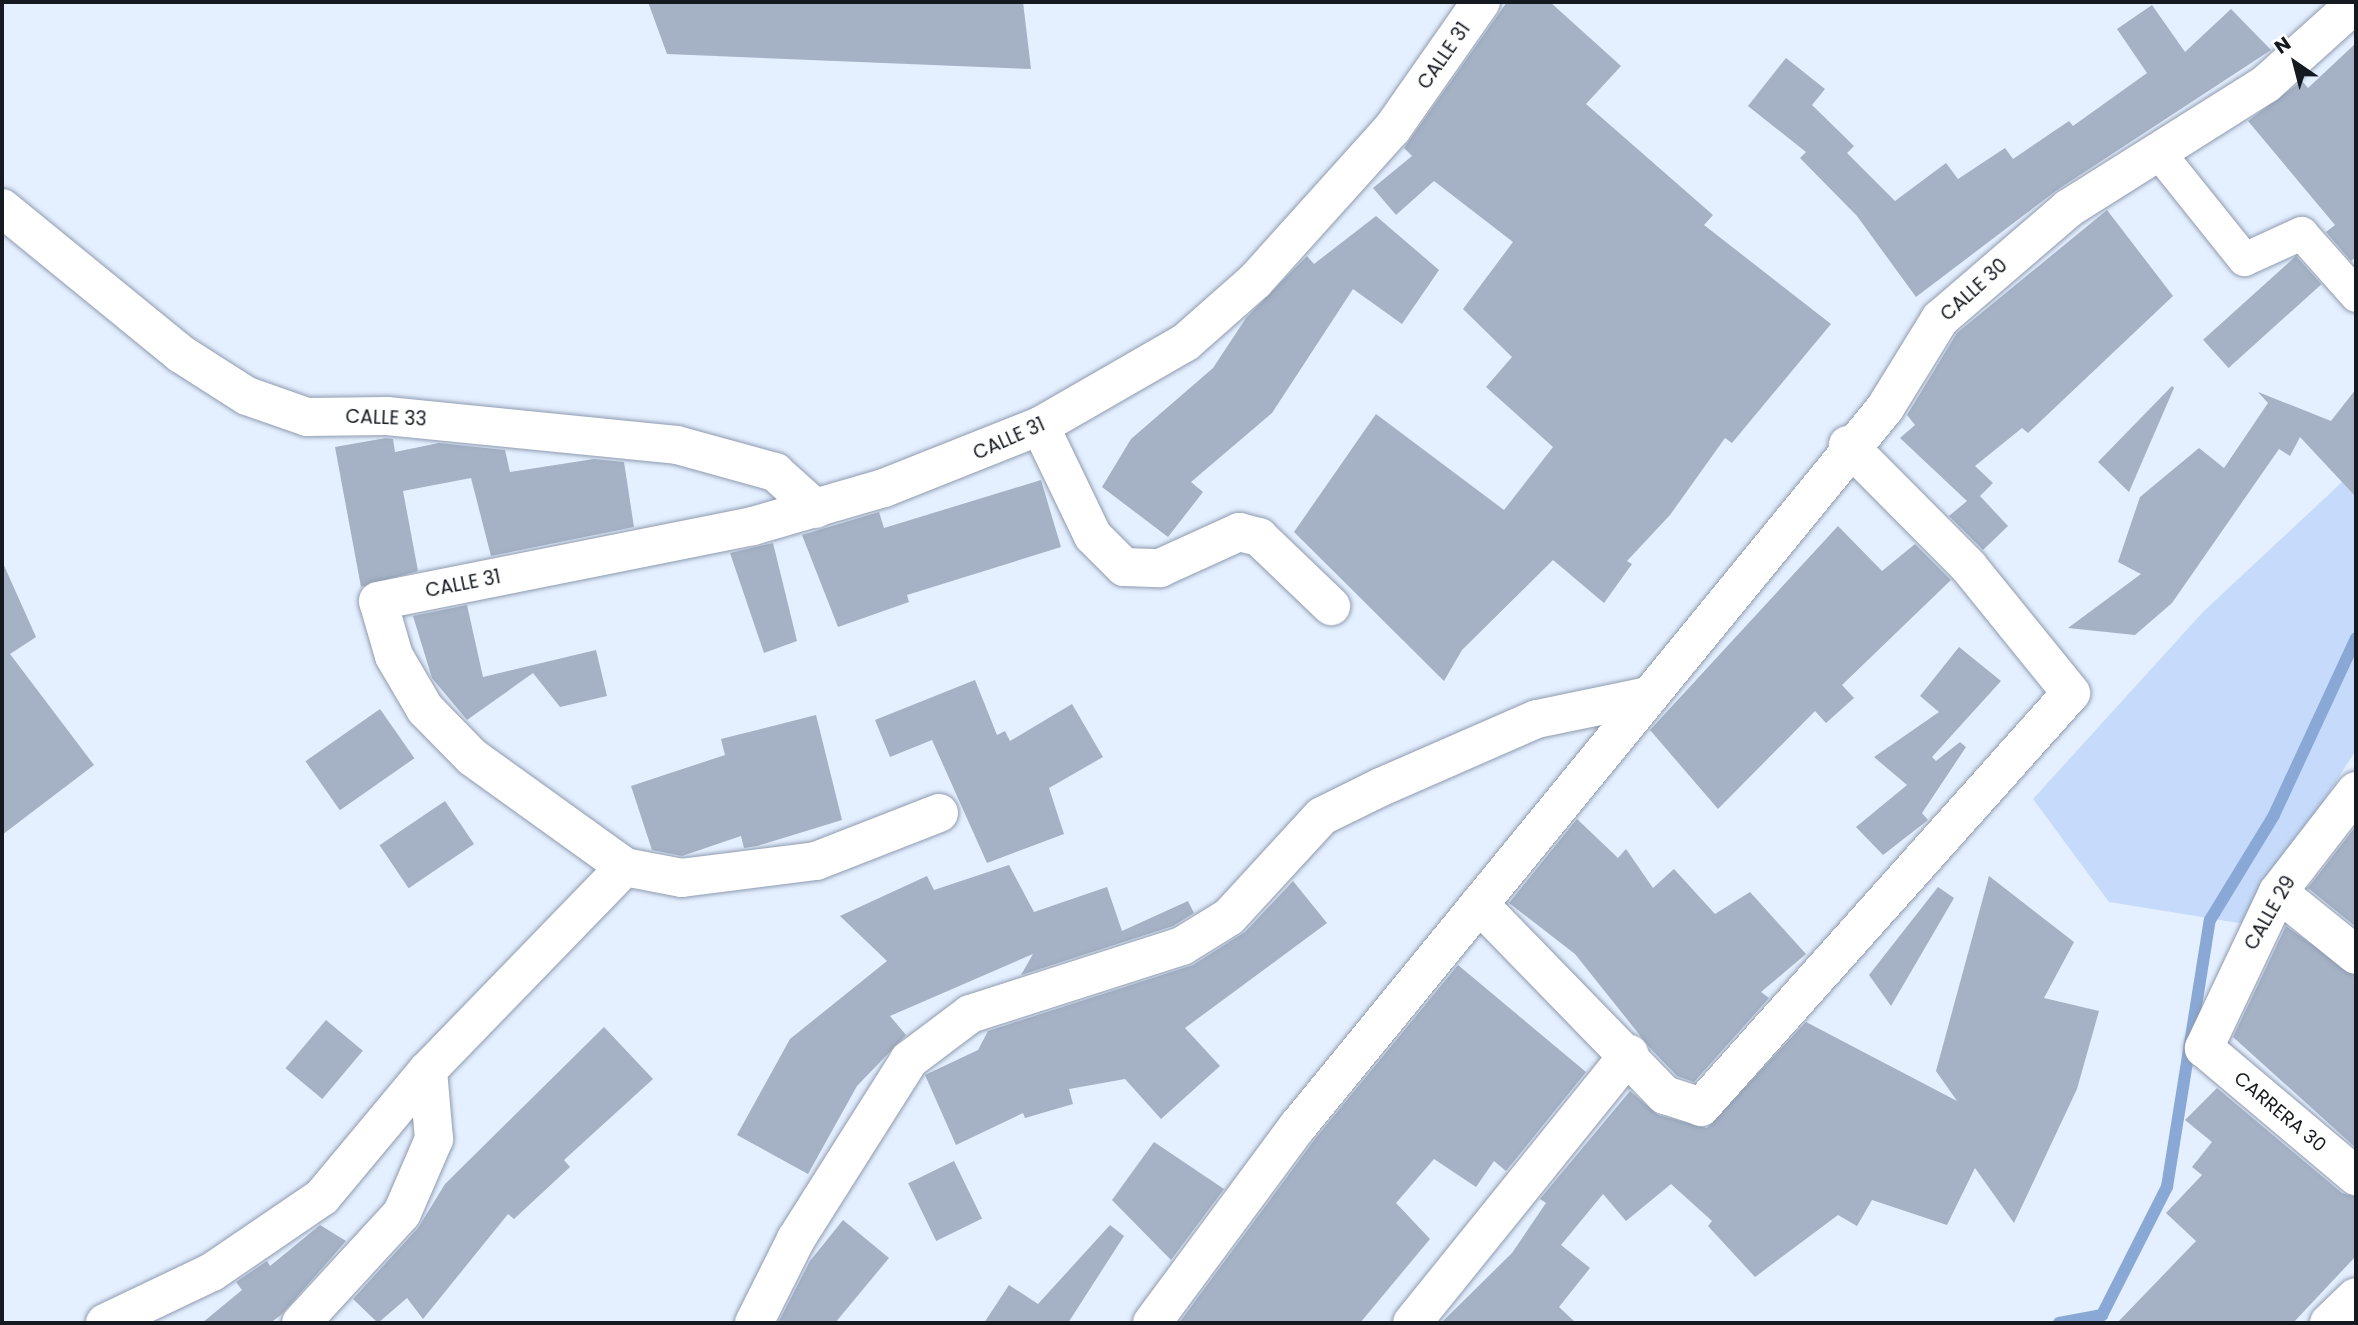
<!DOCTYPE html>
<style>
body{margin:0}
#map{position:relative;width:2358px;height:1325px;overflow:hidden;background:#e4efff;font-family:Poppins,sans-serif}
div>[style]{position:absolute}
.green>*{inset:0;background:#c6dbfb}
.stream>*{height:12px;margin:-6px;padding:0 6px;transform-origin:6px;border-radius:6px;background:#89a8d6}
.building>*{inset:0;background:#a5b1c5;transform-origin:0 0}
.roads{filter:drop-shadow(0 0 2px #8e9bae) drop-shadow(0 0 2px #8e9bae)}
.pedestrian>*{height:33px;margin:-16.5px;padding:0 16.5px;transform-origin:16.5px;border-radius:16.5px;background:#fff}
.minor>*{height:38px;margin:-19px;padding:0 19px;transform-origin:19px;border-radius:19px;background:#fff}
.tertiary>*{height:38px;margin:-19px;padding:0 19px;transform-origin:19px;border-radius:19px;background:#fff}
span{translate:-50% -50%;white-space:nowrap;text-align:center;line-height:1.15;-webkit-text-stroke:7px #fff;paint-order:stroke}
.street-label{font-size:19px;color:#151a21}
.frame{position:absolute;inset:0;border:4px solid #151a21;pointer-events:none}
.north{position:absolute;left:2260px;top:28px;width:70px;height:70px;-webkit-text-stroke:5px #fff;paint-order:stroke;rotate:325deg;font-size:19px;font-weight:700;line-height:28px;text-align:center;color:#151a21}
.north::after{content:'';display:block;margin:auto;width:24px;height:32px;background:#151a21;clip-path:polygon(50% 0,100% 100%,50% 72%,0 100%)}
</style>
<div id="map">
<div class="green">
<i style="clip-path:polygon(2356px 469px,2356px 750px,2245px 924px,2109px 902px,2033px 799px,2203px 612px)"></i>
</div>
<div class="stream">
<i style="left:2059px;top:1323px;width:44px;rotate:-10.5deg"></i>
<i style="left:2102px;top:1315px;width:144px;rotate:-63.1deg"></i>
<i style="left:2167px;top:1187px;width:270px;rotate:-80.9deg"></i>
<i style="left:2210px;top:920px;width:123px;rotate:-58.6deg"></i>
<i style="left:2274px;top:815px;width:195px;rotate:-65.1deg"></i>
</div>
<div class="building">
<i style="clip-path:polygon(648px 2px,1023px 2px,1031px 69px,667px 54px)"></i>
<i style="clip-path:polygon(1507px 2px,1550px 2px,1621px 66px,1586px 104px,1713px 215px,1704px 225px,1831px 324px,1732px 443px,1725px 438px,1670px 515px,1627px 561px,1632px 564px,1604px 603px,1553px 560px,1462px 650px,1444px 681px,1294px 532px,1376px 414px,1504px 510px,1553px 447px,1486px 387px,1512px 357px,1463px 309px,1513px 242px,1434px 181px,1396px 215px,1373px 188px,1412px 156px,1404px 148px)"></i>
<i style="clip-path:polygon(2152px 5px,2185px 52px,2231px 9px,2271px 50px,2057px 190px,1916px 297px,1857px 216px,1800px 158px,1806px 152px,1748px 106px,1786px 58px,1825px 89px,1812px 105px,1854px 146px,1847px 153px,1895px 201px,1946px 163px,1958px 179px,2005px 148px,2013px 159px,2069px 121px,2073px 126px,2147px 73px,2117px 29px)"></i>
<i style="clip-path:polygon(2356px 43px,2356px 257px,2351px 261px,2326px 232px,2335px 225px,2248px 121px,2302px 81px,2308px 88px)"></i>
<i style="clip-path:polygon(2107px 210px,2173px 296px,2028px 433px,2022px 428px,1975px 466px,1993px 483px,1980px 496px,2008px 526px,1983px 550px,1949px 516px,1967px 501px,1900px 438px,1915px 425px,1907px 415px,1957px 333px)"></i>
<i style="clip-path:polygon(1376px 216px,1439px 270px,1402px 324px,1353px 289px,1272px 413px,1191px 482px,1203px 492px,1168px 537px,1102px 487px,1131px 439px,1213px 368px,1246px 318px,1307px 256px,1314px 264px)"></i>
<i style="left:2296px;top:256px;width:38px;height:125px;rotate:48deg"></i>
<i style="clip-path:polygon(2172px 386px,2174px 388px,2129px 492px,2098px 462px)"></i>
<i style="clip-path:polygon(2356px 389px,2356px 497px,2300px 437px,2290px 456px,2279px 449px,2172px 603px,2135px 635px,2068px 628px,2141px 574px,2118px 562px,2140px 497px,2199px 448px,2224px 468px,2268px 403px,2258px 392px,2331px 421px)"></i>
<i style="clip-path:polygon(386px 438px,393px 439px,395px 452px,439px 443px,505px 450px,510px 472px,594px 459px,624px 462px,634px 527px,491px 556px,471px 478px,403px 491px,418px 571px,361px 587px,335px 447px)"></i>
<i style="clip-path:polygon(1041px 480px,1061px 547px,907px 595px,909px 602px,838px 627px,802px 535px,879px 512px,884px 528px)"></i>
<i style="clip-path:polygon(1838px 526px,1882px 571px,1915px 544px,1951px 580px,1842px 685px,1854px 698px,1826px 723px,1815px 711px,1718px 809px,1650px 730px)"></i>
<i style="clip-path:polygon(773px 543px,797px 641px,764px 653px,730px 553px)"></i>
<i style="clip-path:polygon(2px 561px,36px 637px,10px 654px,94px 765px,2px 835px)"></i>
<i style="clip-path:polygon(467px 605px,483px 677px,596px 650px,607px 696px,560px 707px,533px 673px,467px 720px,432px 678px,413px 616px)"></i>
<i style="clip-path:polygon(1959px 647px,2001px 681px,1932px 757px,1936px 761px,1960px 742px,1966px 747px,1922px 813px,1928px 820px,1883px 855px,1856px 827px,1907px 785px,1874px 757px,1939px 712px,1920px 696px)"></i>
<i style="clip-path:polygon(975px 680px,997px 735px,1005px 731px,1010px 741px,1072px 704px,1103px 757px,1049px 788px,1064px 834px,987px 863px,932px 740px,890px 757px,875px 720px)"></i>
<i style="left:380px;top:709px;width:60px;height:91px;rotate:55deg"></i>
<i style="clip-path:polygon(816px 715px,842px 820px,757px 846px,744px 848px,741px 836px,682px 856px,652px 850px,631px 786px,725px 755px,721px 739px)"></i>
<i style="left:445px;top:801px;width:52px;height:79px;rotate:56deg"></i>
<i style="clip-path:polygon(1577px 819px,1618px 858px,1626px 849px,1653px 888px,1674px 869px,1715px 914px,1750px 892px,1806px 954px,1761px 992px,1769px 998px,1694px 1082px,1677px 1076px,1650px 1048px,1575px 954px,1509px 903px)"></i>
<i style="clip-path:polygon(2356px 826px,2356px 927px,2308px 888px)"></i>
<i style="clip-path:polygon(1009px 865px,1034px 912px,1107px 887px,1122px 931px,1188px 901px,1194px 913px,1173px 926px,1021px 975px,1033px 954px,890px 1016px,906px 1035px,857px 1086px,808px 1174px,737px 1135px,790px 1039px,887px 961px,840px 916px,927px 876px,934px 890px)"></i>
<i style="clip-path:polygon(1989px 876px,2074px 942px,2044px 998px,2099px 1011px,2077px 1089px,2014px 1223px,1975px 1168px,1947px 1225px,1872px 1200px,1857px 1226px,1838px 1215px,1755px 1277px,1708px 1226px,1712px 1221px,1671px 1184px,1626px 1221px,1603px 1194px,1561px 1245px,1590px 1268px,1559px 1307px,1576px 1323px,1441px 1323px,1512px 1253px,1546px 1203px,1540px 1199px,1630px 1091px,1658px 1115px,1707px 1128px,1806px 1022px,1957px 1101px,1936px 1071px)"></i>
<i style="clip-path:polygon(1293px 881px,1327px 923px,1185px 1028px,1220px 1066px,1161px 1119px,1125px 1079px,1069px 1089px,1073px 1104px,1025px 1118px,1023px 1113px,956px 1145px,925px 1075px,978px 1050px,988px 1031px,1193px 965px,1245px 932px)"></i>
<i style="clip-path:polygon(1938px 887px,1954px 898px,1891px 1006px,1869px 975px)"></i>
<i style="clip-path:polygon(2286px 926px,2356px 976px,2356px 1148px,2233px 1037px)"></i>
<i style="clip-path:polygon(1458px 965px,1586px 1072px,1506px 1171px,1494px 1161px,1476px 1187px,1434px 1159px,1396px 1203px,1430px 1239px,1360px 1323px,1179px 1323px,1315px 1139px)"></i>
<i style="left:326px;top:1020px;width:48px;height:63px;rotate:40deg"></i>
<i style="clip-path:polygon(604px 1027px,653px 1079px,564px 1160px,570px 1167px,514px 1219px,508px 1214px,423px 1319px,407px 1298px,378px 1323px,353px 1299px,418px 1228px,445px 1184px)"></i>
<i style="clip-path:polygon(2217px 1088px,2342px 1193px,2356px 1197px,2356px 1256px,2293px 1323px,2117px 1323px,2196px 1241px,2166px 1213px,2202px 1175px,2192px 1167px,2212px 1142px,2185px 1120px)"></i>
<i style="clip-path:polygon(1154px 1142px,1224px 1189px,1171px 1260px,1112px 1200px)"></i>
<i style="left:954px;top:1161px;width:64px;height:51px;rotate:64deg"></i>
<i style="clip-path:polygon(843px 1220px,889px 1258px,835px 1323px,778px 1323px,810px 1261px)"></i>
<i style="clip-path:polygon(320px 1225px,346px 1241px,281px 1315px,270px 1323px,202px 1323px,242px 1290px,236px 1282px,267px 1261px,270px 1266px)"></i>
<i style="clip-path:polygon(1110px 1225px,1124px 1236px,1068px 1323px,984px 1323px,1009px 1285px,1038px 1304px)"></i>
</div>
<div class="roads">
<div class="pedestrian">
<i style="left:2159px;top:153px;width:136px;rotate:51.3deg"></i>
<i style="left:2244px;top:259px;width:63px;rotate:-24.5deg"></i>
<i style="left:2301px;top:233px;width:83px;rotate:48.4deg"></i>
</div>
<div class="minor">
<i style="left:2px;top:208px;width:231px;rotate:39.2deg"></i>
<i style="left:181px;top:354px;width:78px;rotate:32.5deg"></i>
<i style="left:247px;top:396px;width:64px;rotate:19.3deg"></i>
<i style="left:307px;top:417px;width:80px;rotate:-0.7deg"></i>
<i style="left:387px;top:416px;width:291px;rotate:5.7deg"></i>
<i style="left:677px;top:445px;width:102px;rotate:15.4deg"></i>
<i style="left:775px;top:472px;width:55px;rotate:42.1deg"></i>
<i style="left:1040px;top:426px;width:122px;rotate:64.3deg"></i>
<i style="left:1093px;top:536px;width:44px;rotate:45deg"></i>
<i style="left:1124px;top:567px;width:36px;rotate:2deg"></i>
<i style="left:1160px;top:568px;width:87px;rotate:-24.5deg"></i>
<i style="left:1239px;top:532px;width:21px;rotate:14deg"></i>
<i style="left:1259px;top:537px;width:100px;rotate:43.8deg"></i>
<i style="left:2356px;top:791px;width:128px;rotate:127.7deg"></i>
<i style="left:2278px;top:892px;width:173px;rotate:115.4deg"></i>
<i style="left:2204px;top:1048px;width:199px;rotate:40.1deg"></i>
<i style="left:939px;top:813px;width:132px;rotate:158.7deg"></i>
<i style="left:816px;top:861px;width:135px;rotate:172.8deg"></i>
<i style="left:682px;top:878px;width:58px;rotate:-169.1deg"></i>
<i style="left:625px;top:867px;width:188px;rotate:-144.3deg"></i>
<i style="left:472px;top:757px;width:67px;rotate:-134.4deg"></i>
<i style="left:425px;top:709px;width:61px;rotate:-120.3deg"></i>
<i style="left:394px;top:656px;width:57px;rotate:-106.2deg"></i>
<i style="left:378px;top:601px;width:382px;rotate:-11.3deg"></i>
<i style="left:753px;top:526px;width:136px;rotate:-16.2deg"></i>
<i style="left:884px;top:488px;width:168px;rotate:-21.7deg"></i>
<i style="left:1040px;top:426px;width:168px;rotate:-29.9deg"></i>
<i style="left:1186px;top:342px;width:92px;rotate:-41.5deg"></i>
<i style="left:1255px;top:281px;width:205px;rotate:-48deg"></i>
<i style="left:1392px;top:129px;width:155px;rotate:-55deg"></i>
<i style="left:2278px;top:892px;width:100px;rotate:38.9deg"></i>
<i style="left:1479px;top:904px;width:267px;rotate:45.8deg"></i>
<i style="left:1665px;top:1095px;width:38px;rotate:18deg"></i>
<i style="left:1701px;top:1107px;width:555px;rotate:-48.21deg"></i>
<i style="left:2071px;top:693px;width:162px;rotate:-129deg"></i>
<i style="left:1969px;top:567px;width:172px;rotate:-134.8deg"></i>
<i style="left:105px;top:1323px;width:119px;rotate:-25.5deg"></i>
<i style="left:212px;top:1272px;width:133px;rotate:-34.3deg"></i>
<i style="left:322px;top:1197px;width:165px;rotate:-50.2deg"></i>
<i style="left:428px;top:1070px;width:283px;rotate:-45.9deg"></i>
<i style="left:301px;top:1323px;width:149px;rotate:-47.4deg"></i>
<i style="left:402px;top:1213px;width:81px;rotate:-66.6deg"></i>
<i style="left:434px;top:1139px;width:69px;rotate:-95deg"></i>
<i style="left:754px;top:1323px;width:94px;rotate:-63.4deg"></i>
<i style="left:796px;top:1239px;width:212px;rotate:-57.7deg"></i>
<i style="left:909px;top:1060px;width:76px;rotate:-37deg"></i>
<i style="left:970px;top:1014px;width:223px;rotate:-17.8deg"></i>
<i style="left:1182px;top:946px;width:55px;rotate:-31.7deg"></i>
<i style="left:1229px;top:917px;width:137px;rotate:-47.4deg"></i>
<i style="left:1322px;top:816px;width:66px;rotate:-26.2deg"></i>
<i style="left:1381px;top:787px;width:170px;rotate:-23.6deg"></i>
<i style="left:1537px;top:719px;width:113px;rotate:-11.7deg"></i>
<i style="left:1152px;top:1323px;width:245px;rotate:-53.5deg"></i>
<i style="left:1298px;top:1126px;width:927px;rotate:-50.73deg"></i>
<i style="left:1885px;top:408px;width:105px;rotate:-58.3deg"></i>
<i style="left:1940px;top:319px;width:170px;rotate:-40.7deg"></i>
<i style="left:2069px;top:208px;width:233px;rotate:-32.2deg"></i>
<i style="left:2266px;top:84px;width:121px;rotate:-42deg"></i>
<i style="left:1412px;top:1323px;width:346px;rotate:-51.1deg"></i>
</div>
<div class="tertiary">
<i style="left:2329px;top:1323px;width:37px;rotate:-44deg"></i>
</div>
</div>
<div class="street-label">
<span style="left:1444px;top:56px;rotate:-55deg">CALLE 31</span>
<span style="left:1974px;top:290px;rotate:-42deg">CALLE 30</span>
<span style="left:386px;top:418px;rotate:2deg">CALLE 33</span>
<span style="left:1009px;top:439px;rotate:-24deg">CALLE 31</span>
<span style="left:463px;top:584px;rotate:-11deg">CALLE 31</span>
<span style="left:2270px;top:913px;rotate:-60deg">CALLE 29</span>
<span style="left:2280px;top:1112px;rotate:40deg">CARRERA 30</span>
</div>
<div class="frame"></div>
<div class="north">N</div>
</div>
